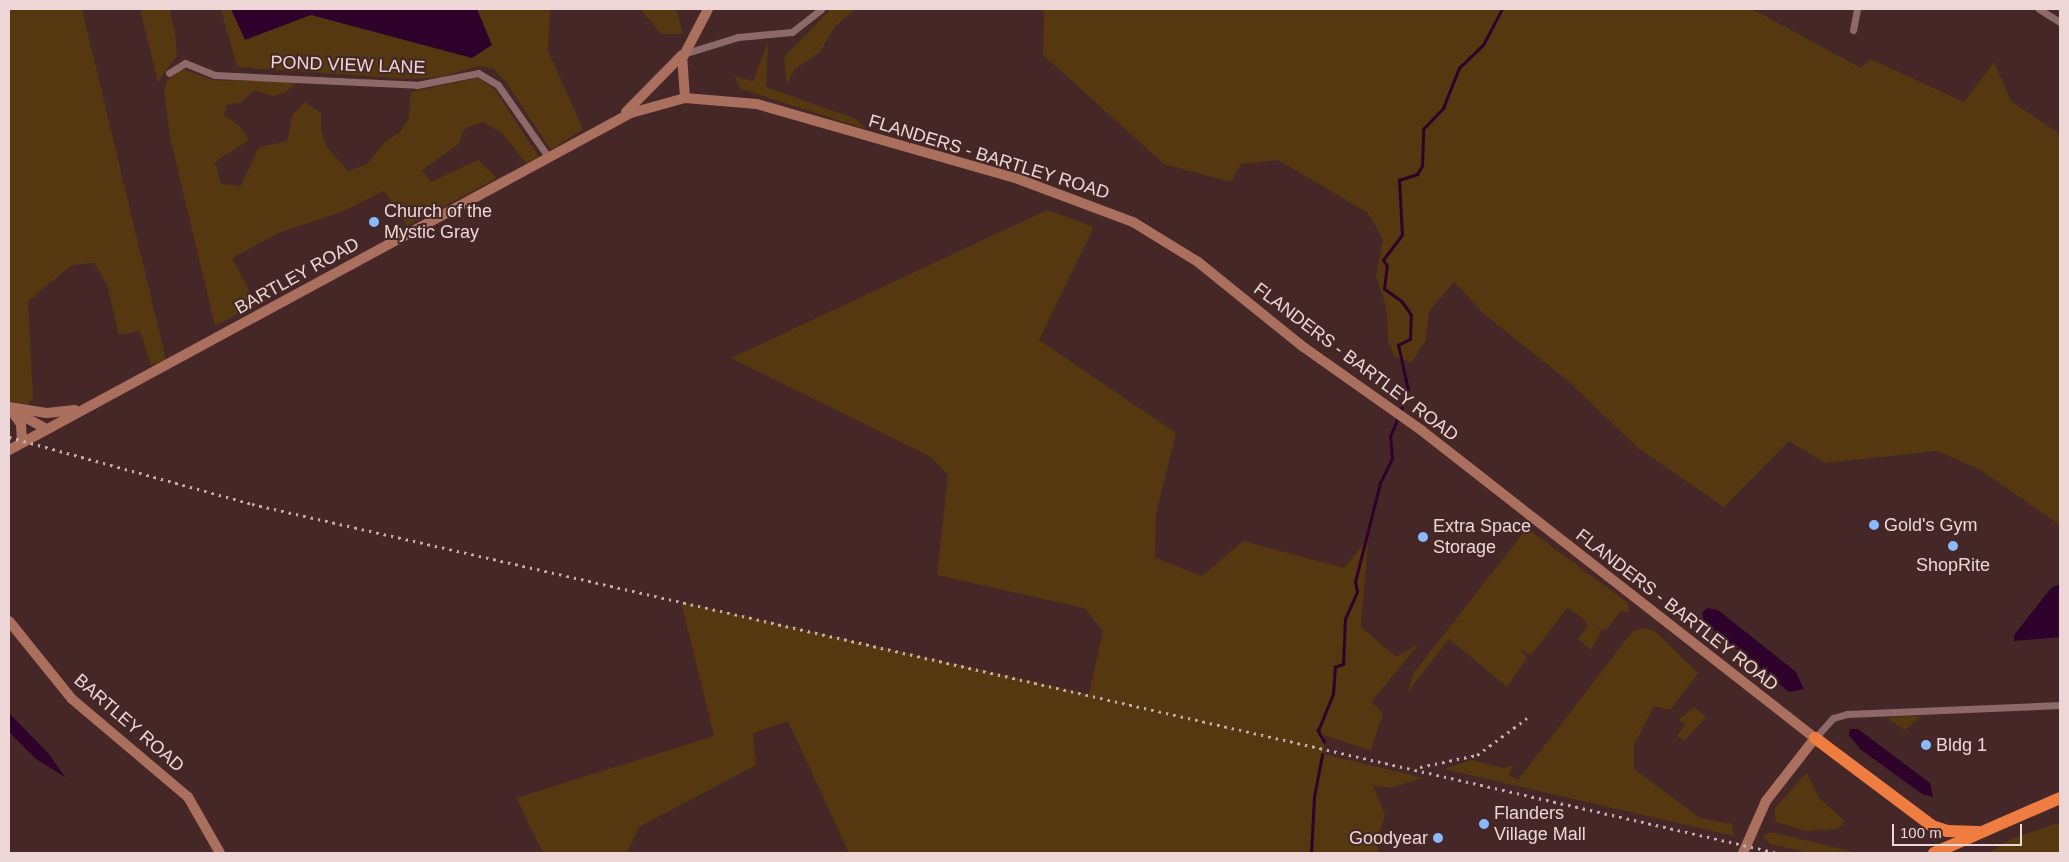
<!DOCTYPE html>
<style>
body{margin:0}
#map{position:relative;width:2069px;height:862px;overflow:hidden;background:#452727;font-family:Arial,sans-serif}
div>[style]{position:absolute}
.green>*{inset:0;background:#55380f}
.water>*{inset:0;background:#2e022b}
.stream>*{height:2.5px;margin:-1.25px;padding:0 1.25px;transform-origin:1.25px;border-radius:1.25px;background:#2e022b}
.street>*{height:7px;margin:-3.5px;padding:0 3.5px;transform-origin:3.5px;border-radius:3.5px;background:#8d6a69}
.secondary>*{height:10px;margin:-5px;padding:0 5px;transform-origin:5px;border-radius:5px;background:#aa6f5d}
.highway>*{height:12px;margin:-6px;padding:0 6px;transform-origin:6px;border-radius:6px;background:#ef7c40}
.rail>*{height:2.5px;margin-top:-1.25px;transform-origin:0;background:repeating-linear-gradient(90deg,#c4adac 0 2.5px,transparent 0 7.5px)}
.dots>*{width:14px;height:14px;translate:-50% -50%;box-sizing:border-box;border:2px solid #452727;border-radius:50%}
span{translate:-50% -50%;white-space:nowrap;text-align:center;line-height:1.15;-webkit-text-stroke:4px #452727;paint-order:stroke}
.street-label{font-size:18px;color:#ecd7d6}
.poi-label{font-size:18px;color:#ecd7d6}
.left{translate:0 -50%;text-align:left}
.right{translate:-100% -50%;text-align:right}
.frame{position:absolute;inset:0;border:10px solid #ecd7d6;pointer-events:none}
.scale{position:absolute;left:1892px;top:824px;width:130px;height:22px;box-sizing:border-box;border:2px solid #ecd7d6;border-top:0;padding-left:6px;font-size:15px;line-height:18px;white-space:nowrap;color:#ecd7d6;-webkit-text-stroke:4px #452727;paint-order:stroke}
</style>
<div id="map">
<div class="green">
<i style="clip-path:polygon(9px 9px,82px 9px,166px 360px,151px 365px,140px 331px,119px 335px,107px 284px,94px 263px,72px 265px,28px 301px,33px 398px,28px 404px,9px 402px)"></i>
<i style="clip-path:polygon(140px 9px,169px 9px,175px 32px,177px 56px,158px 82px)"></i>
<i style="clip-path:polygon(221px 9px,550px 9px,548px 51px,583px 129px,551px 150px,506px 82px,494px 69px,479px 66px,442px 77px,410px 79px,237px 67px)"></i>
<i style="clip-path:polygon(640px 9px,676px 9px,683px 34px,662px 34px)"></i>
<i style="clip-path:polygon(831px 9px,856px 9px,835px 26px,820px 52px,794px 70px,787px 85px,784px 57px)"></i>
<i style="clip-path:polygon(1039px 9px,1752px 9px,1861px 68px,1870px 59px,1964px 102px,1994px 62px,2011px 101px,2060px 134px,2060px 525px,1979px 469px,1937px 451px,1825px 463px,1789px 441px,1724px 507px,1638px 448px,1567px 380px,1484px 314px,1454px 282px,1429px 311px,1426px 340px,1411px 363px,1394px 356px,1388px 341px,1387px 310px,1376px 275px,1383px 240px,1368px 213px,1278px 160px,1241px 164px,1231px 182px,1164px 164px,1043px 55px,1044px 13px)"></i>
<i style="clip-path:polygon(768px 42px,766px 87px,856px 119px,866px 129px,741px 89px,734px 76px,753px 81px)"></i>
<i style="clip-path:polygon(182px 69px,213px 80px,297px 82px,286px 92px,273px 96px,255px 90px,242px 102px,227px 105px,224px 115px,239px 125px,249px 140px,215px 162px,221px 184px,241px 186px,258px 148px,287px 141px,293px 114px,305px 102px,321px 113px,321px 130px,327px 147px,348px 171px,367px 164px,385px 142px,399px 133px,409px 118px,411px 92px,477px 78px,494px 88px,539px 157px,526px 163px,502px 133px,484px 122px,465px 128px,459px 144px,422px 170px,431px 182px,478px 160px,497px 178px,407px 226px,384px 191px,342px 212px,281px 232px,232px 258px,256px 304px,215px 326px,170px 137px,164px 91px,167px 81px)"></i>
<i style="clip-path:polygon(1047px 210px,1094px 227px,1039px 340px,1176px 433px,1156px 513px,1155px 558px,1202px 576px,1243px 541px,1344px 568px,1368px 539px,1361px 627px,1396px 657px,1419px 644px,1371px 702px,1383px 713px,1371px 751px,1324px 735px,1324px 754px,1423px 778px,1390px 788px,1373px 785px,1385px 815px,1376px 845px,1380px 853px,849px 853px,788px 721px,753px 733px,756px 765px,639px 827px,627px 853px,543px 853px,516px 798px,714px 736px,681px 602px,1089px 694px,1103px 631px,1084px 608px,937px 575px,948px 475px,931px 457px,731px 358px)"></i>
<i style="clip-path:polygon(1527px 528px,1628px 603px,1629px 613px,1621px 611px,1607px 629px,1602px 630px,1567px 608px,1531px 655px,1521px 649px,1527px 658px,1507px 687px,1449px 639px,1407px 693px,1413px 674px)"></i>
<i style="clip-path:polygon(1579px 614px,1601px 631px,1591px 650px,1578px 639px,1588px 625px)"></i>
<i style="clip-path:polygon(1644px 628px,1655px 631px,1698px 673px,1670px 710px,1654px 706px,1634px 745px,1634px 769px,1700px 818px,1732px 824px,1734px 836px,1444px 769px,1471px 760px,1503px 768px,1513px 765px,1509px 775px,1518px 780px,1633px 631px)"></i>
<i style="clip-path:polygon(1694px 707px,1706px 717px,1684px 741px,1677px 736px,1685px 725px,1679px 719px)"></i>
<i style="clip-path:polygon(1921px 716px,1905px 730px,1888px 719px,1891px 717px)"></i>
<i style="clip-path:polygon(1807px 773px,1819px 798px,1845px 821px,1837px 829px,1806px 831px,1776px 822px,1774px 809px)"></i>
<i style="clip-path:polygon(2060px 822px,2060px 853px,1988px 853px,2011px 839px)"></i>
<i style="clip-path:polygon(1772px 832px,1854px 852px,1855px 853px,1810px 853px,1770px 844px,1762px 836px)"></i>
</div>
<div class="water">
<i style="clip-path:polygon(231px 9px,477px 9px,492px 45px,472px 58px,311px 15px,245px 40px)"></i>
<i style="clip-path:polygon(2060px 584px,2060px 637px,2014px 641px,2014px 635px,2051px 588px)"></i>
<i style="clip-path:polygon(1707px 608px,1718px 610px,1796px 672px,1804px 689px,1789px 692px,1704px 622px,1702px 613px)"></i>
<i style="clip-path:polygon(9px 713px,48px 753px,65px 777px,36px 759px,9px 732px)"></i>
<i style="clip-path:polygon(1850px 729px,1858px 729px,1930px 783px,1933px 797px,1922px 794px,1860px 749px,1849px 735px)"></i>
</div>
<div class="stream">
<i style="left:1401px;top:410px;width:21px;rotate:-71deg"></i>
<i style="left:1408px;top:390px;width:46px;rotate:-102.5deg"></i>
<i style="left:1398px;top:345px;width:13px;rotate:-27deg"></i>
<i style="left:1410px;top:339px;width:24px;rotate:-88deg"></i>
<i style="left:1411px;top:315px;width:16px;rotate:-125deg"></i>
<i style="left:1402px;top:302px;width:22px;rotate:-144deg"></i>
<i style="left:1384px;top:289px;width:23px;rotate:-83deg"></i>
<i style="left:1387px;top:266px;width:7px;rotate:-124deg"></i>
<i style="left:1383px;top:260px;width:31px;rotate:-53deg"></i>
<i style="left:1402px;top:235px;width:55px;rotate:-93.1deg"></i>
<i style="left:1399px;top:180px;width:19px;rotate:-18deg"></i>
<i style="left:1417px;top:174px;width:9px;rotate:-58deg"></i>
<i style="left:1422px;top:166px;width:37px;rotate:-88deg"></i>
<i style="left:1423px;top:129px;width:29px;rotate:-46deg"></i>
<i style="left:1443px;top:108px;width:43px;rotate:-68.2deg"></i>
<i style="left:1459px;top:68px;width:33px;rotate:-44deg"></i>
<i style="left:1483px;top:45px;width:41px;rotate:-62.2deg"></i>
<i style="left:1324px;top:742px;width:13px;rotate:-119deg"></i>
<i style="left:1318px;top:731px;width:40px;rotate:-68deg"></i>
<i style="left:1333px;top:694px;width:27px;rotate:-86deg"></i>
<i style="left:1335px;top:667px;width:9px;rotate:-21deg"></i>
<i style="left:1343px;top:664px;width:45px;rotate:-87.5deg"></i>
<i style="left:1345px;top:619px;width:30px;rotate:-66deg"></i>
<i style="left:1357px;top:592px;width:10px;rotate:-101deg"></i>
<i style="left:1355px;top:582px;width:102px;rotate:-75.8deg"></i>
<i style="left:1380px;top:483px;width:28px;rotate:-64deg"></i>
<i style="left:1392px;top:458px;width:21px;rotate:-95deg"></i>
<i style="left:1390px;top:437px;width:18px;rotate:-68deg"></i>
<i style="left:1311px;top:853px;width:56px;rotate:-86.9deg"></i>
<i style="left:1314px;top:797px;width:43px;rotate:-79.2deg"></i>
</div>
<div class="street">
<i style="left:2039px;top:9px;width:25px;rotate:32deg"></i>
<i style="left:1853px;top:30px;width:21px;rotate:-79deg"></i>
<i style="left:683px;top:54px;width:58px;rotate:-17.2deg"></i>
<i style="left:738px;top:37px;width:54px;rotate:-5.3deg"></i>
<i style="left:792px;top:32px;width:37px;rotate:-38deg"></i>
<i style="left:169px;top:73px;width:19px;rotate:-32deg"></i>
<i style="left:185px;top:63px;width:32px;rotate:22deg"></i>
<i style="left:215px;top:75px;width:202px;rotate:2.8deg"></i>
<i style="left:417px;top:85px;width:62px;rotate:-11.1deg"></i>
<i style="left:478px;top:73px;width:23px;rotate:31deg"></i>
<i style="left:498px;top:85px;width:89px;rotate:55.1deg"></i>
<i style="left:1815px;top:738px;width:27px;rotate:-48deg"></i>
<i style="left:1833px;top:718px;width:15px;rotate:-16deg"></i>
<i style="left:1847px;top:714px;width:213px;rotate:-2.4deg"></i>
</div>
<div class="secondary">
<i style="left:685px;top:98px;width:39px;rotate:-94deg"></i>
<i style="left:682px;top:59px;width:56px;rotate:-62.5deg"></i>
<i style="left:626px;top:112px;width:80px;rotate:-45.5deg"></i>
<i style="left:9px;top:407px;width:38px;rotate:9deg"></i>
<i style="left:47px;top:413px;width:28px;rotate:-6deg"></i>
<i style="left:12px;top:410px;width:39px;rotate:29deg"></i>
<i style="left:13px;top:413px;width:14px;rotate:54deg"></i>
<i style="left:21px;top:424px;width:18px;rotate:87deg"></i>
<i style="left:9px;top:450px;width:707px;rotate:-28.45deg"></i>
<i style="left:631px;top:113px;width:56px;rotate:-15.5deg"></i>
<i style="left:685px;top:98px;width:72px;rotate:4.8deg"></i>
<i style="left:757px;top:104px;width:272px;rotate:16deg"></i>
<i style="left:1018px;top:179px;width:123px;rotate:20.5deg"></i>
<i style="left:1133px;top:222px;width:76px;rotate:31.6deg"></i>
<i style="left:1198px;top:262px;width:134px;rotate:38.9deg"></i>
<i style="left:1302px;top:346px;width:146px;rotate:35.2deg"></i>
<i style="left:1421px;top:430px;width:500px;rotate:38.02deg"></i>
<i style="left:1815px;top:738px;width:80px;rotate:127.9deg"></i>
<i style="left:1766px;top:801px;width:57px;rotate:113.9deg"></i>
<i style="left:9px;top:621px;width:100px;rotate:51.1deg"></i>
<i style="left:72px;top:699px;width:152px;rotate:40.2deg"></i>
<i style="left:188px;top:797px;width:64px;rotate:60.3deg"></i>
</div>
<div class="highway">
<i style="left:1815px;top:738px;width:146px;rotate:36.9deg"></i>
<i style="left:1932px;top:826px;width:16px;rotate:18deg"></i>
<i style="left:1947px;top:831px;width:31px;rotate:2deg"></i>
<i style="left:1934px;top:853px;width:137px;rotate:-23.6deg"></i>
</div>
<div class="rail">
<i style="left:9px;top:437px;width:252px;rotate:15.4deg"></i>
<i style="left:252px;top:504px;width:1565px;rotate:12.88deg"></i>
<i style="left:1420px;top:767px;width:58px;rotate:-11.9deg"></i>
<i style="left:1477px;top:755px;width:62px;rotate:-36.5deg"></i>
</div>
<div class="dots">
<i style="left:374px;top:222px;background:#88bafc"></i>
<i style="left:1874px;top:525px;background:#88bafc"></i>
<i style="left:1423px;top:537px;background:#88bafc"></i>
<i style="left:1953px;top:546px;background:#88bafc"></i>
<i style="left:1926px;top:745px;background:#88bafc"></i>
<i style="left:1484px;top:824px;background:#88bafc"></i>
<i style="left:1438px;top:838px;background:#88bafc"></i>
</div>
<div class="street-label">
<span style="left:348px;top:65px;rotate:2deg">POND VIEW LANE</span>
<span style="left:989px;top:157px;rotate:17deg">FLANDERS - BARTLEY ROAD</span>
<span style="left:297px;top:276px;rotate:-29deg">BARTLEY ROAD</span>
<span style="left:1356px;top:362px;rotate:37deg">FLANDERS - BARTLEY ROAD</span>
<span style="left:1677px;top:610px;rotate:38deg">FLANDERS - BARTLEY ROAD</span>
<span style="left:129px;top:723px;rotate:41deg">BARTLEY ROAD</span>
</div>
<div class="poi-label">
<span class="left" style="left:384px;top:222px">Church of the<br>Mystic Gray</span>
<span class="left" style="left:1884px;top:525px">Gold's Gym</span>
<span class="left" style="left:1433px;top:537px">Extra Space<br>Storage</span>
<span style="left:1953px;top:565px">ShopRite</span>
<span class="left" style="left:1936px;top:745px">Bldg 1</span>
<span class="left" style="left:1494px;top:824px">Flanders<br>Village Mall</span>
<span class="right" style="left:1428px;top:838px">Goodyear</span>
</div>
<div class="frame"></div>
<div class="scale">100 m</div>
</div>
